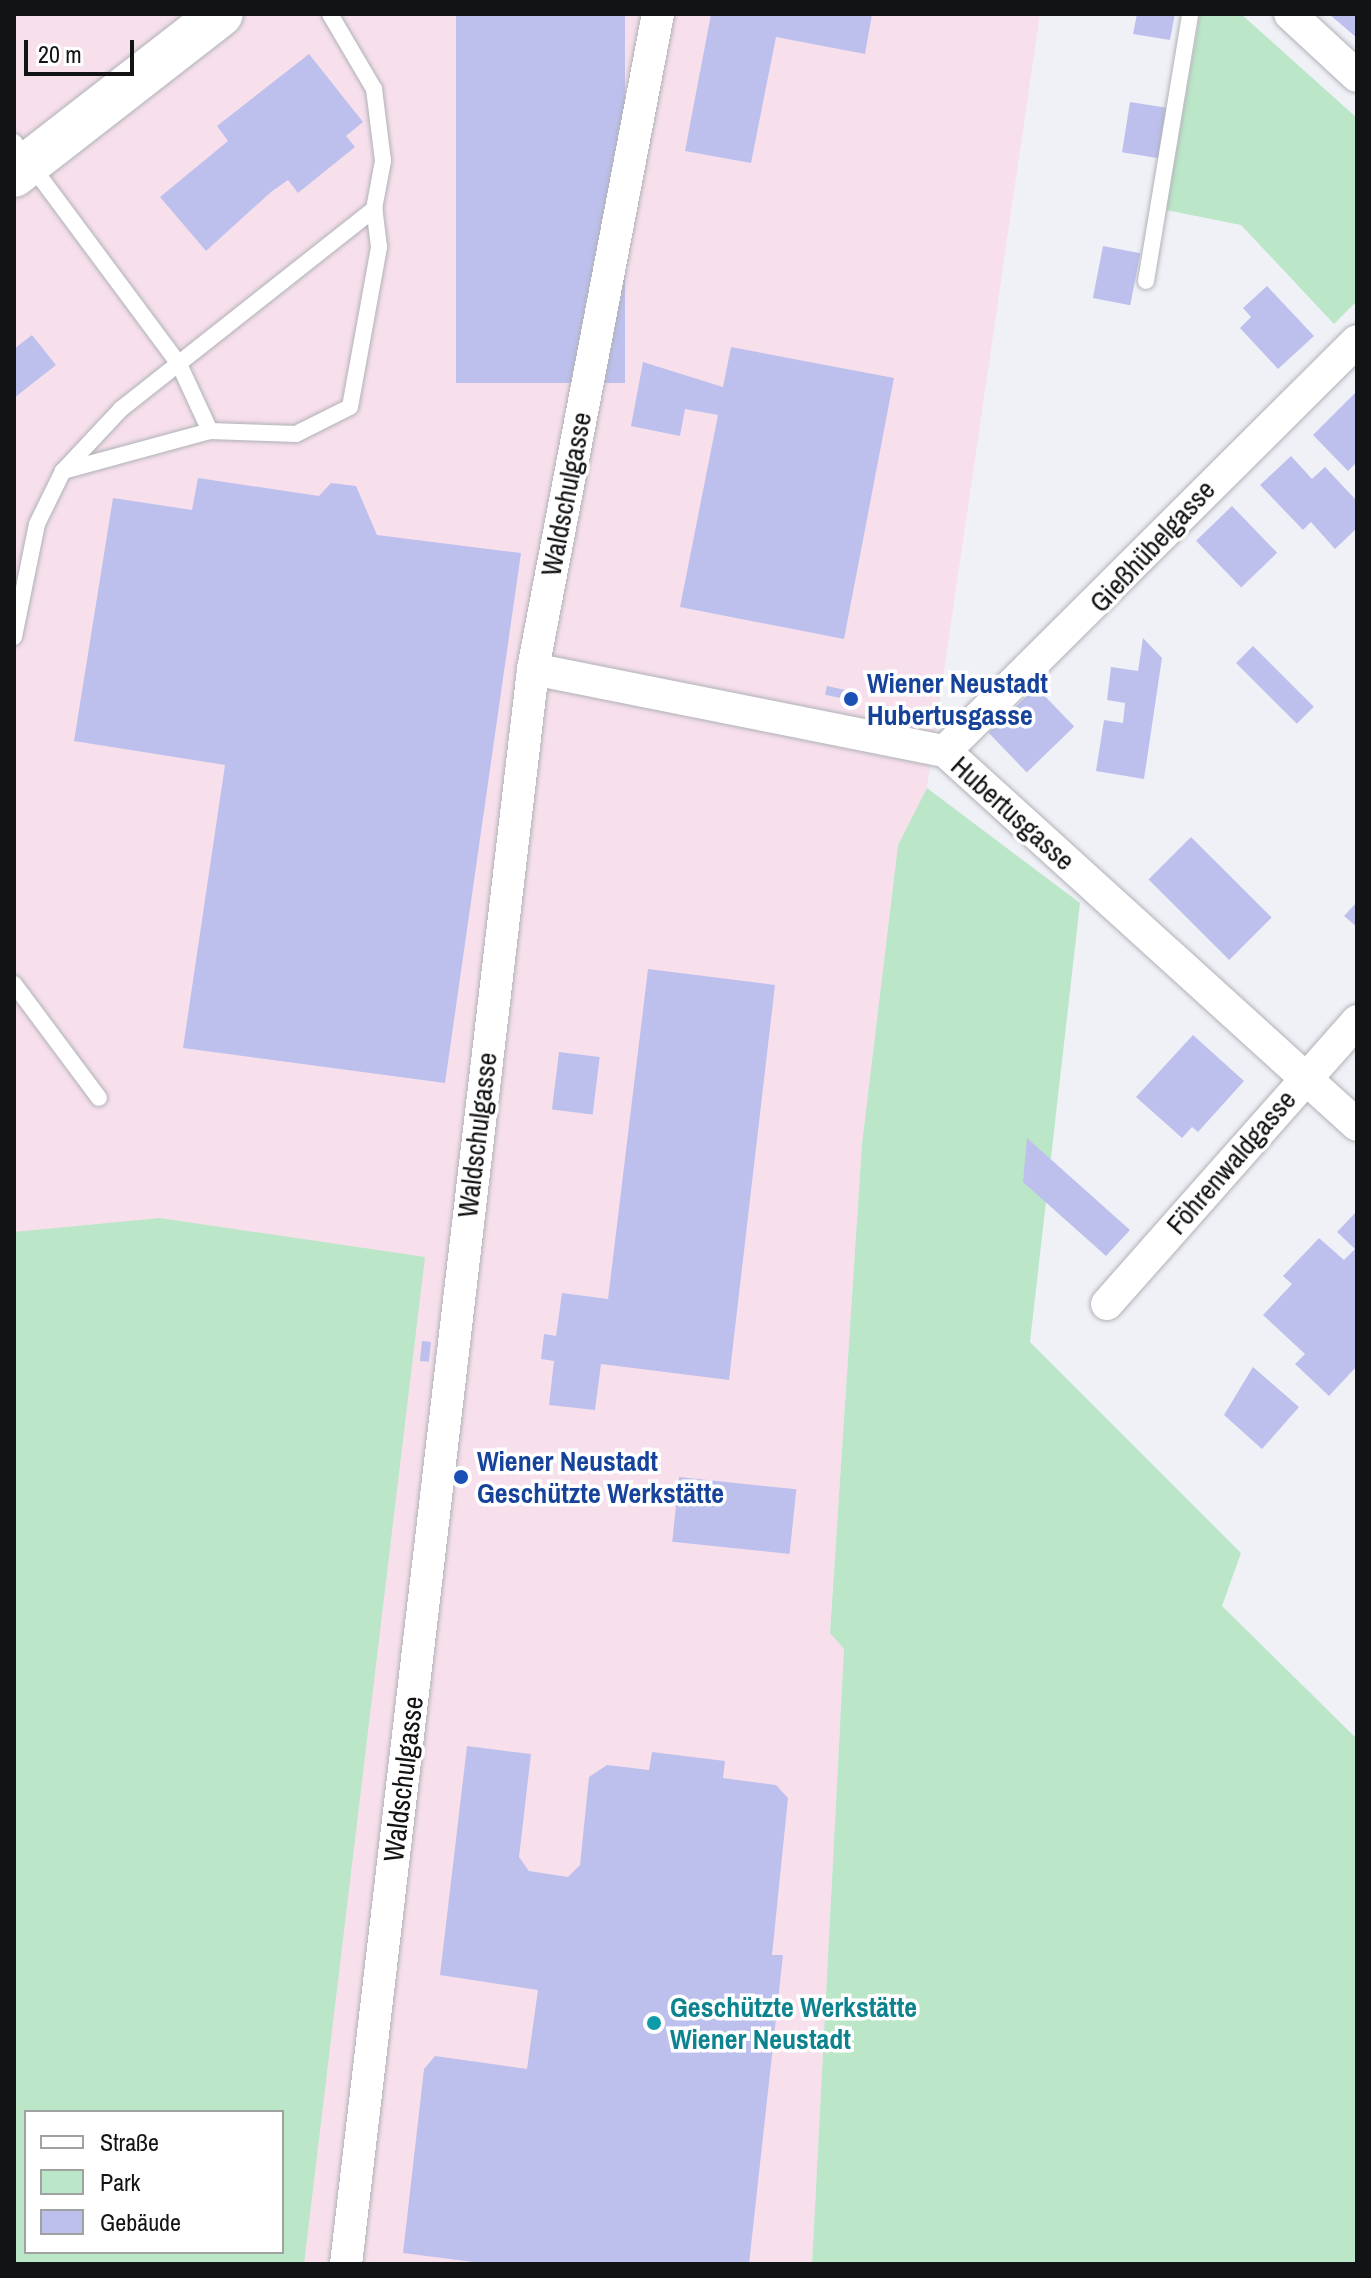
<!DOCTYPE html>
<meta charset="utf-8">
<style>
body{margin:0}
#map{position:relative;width:1371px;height:2278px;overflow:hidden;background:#f0f1f7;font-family:"Archivo Narrow",sans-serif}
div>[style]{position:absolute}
.commercial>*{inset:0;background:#f7e0ec}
.green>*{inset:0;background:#bbe6c8}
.building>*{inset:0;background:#bdc0ed;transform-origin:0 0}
.roads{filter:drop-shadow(0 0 2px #b0b1b7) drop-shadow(0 0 2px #b0b1b7)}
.lane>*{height:16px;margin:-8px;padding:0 8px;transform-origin:8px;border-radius:8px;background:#fff}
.street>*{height:32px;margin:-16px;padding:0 16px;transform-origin:16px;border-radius:16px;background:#fff}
.primary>*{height:44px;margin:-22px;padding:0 22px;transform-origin:22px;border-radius:22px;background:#fff}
.dots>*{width:22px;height:22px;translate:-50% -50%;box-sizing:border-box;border:4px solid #fff;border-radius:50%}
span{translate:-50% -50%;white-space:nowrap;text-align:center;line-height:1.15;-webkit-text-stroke:7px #fff;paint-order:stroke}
.street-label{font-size:28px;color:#121315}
.transit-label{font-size:28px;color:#164399;font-weight:700}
.left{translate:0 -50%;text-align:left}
.culture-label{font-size:28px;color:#0d838f;font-weight:700}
.frame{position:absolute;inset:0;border:16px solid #121315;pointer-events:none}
.legend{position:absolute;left:24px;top:2110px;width:260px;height:144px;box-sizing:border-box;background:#fff;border:2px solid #a0a1a1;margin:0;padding:10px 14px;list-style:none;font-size:24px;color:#121315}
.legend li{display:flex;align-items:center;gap:16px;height:40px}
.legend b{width:40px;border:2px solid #a0a1a1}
.scale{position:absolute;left:24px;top:40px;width:110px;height:36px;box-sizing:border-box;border:4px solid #121315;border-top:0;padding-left:10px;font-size:24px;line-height:28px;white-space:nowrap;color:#121315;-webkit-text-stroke:6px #fff;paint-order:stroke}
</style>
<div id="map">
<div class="commercial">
<i style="clip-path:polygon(evenodd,14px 14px,1040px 14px,927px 788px,898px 845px,862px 1144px,830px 1633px,844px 1649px,812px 2264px,14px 2264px,14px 14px,26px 2112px,282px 2112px,282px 2252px,26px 2252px,26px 2112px)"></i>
</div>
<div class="green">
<i style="clip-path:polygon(1200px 14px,1241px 14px,1357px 118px,1357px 301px,1334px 324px,1241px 225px,1166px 210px)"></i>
<i style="clip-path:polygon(927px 788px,1080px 903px,1030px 1342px,1241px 1553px,1222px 1606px,1357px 1739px,1357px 2264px,812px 2264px,844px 1649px,830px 1633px,862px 1144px,898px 845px)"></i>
<i style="clip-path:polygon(evenodd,160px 1218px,425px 1257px,304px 2264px,14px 2264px,14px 1232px,160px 1218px,26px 2112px,282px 2112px,282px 2252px,26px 2252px,26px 2112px)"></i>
</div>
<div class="building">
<i style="left:456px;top:14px;width:169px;height:369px"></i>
<i style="clip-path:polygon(711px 14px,872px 14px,865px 54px,776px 37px,751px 163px,685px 151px)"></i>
<i style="clip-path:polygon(1137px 14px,1175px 14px,1170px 40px,1133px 34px)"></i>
<i style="clip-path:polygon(1329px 14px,1357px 14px,1357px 38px)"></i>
<i style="clip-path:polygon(309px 54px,363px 122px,346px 136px,355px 147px,298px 193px,288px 180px,271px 192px,206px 251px,160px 197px,228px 141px,217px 126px)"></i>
<i style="left:1130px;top:102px;width:37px;height:51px;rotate:9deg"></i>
<i style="left:1103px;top:246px;width:38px;height:53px;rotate:11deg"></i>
<i style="clip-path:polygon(1267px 286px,1314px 336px,1278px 369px,1240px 328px,1251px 317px,1243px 308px)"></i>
<i style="clip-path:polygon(32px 335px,56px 365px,14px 398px,14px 349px)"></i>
<i style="clip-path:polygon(731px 347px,894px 378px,844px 639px,680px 607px,718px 415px,685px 409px,680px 436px,631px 426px,643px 362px,723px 387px)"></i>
<i style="clip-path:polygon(1357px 391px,1357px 462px,1348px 471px,1313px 435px)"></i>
<i style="clip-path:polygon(1291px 456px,1312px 479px,1325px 467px,1357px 501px,1357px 528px,1335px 549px,1311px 522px,1303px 530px,1260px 485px)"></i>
<i style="clip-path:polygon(198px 478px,319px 496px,331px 483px,356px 486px,377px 535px,521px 553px,445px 1083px,183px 1048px,225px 765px,74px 741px,113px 498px,192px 510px)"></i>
<i style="left:1232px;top:506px;width:65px;height:50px;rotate:46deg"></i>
<i style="clip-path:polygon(1143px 638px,1162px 658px,1144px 779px,1096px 771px,1104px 720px,1123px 723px,1125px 703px,1107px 700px,1111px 667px,1138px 671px)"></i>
<i style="left:1253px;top:646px;width:86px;height:24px;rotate:45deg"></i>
<i style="left:827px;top:686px;width:19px;height:9px;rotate:12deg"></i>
<i style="left:1036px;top:687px;width:55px;height:66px;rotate:46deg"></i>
<i style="left:1191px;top:837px;width:114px;height:60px;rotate:45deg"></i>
<i style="clip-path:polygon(1357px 902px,1357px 927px,1344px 916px)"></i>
<i style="clip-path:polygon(648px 969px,775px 985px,729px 1380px,601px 1364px,595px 1410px,549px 1405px,554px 1361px,541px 1359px,544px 1334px,556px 1336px,562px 1293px,608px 1299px)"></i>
<i style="clip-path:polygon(1193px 1035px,1244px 1081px,1198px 1132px,1192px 1127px,1182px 1138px,1136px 1097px)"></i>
<i style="left:559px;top:1052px;width:41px;height:58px;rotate:7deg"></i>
<i style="clip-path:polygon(1027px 1138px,1130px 1230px,1106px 1256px,1023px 1182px)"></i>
<i style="clip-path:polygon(1357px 1211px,1357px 1366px,1329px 1396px,1295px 1364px,1305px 1354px,1263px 1315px,1292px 1284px,1283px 1276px,1319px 1238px,1344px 1260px,1355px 1249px,1337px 1232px)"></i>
<i style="left:422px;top:1341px;width:9px;height:20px;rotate:6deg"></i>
<i style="clip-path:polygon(1253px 1367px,1299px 1407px,1262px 1449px,1224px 1415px)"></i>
<i style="left:679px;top:1477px;width:118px;height:65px;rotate:6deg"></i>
<i style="clip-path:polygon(467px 1746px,531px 1754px,519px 1857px,529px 1871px,568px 1877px,580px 1865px,589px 1777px,607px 1765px,649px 1770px,652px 1752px,725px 1761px,723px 1778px,776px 1785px,788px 1798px,772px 1955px,783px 1955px,749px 2264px,489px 2264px,403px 2253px,424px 2069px,435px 2056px,527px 2069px,538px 1990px,440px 1975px)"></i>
</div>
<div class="roads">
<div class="lane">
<i style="left:14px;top:142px;width:277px;rotate:53.4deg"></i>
<i style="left:179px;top:364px;width:74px;rotate:65.2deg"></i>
<i style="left:1146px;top:281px;width:271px;rotate:-80.6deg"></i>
<i style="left:63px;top:471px;width:152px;rotate:-15.2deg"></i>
<i style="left:210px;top:431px;width:86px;rotate:2deg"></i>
<i style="left:296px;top:434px;width:60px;rotate:-26.6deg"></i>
<i style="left:350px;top:407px;width:163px;rotate:-79.7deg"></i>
<i style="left:379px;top:247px;width:38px;rotate:-97deg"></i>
<i style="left:374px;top:209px;width:49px;rotate:-79.4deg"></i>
<i style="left:383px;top:161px;width:73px;rotate:-97.1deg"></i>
<i style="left:374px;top:89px;width:87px;rotate:-120.4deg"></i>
<i style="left:14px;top:637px;width:115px;rotate:-78.5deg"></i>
<i style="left:37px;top:524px;width:59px;rotate:-63.9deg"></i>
<i style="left:63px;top:471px;width:85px;rotate:-46.9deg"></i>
<i style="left:121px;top:409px;width:323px;rotate:-38.3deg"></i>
<i style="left:14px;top:984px;width:142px;rotate:53.3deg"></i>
</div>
<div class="street">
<i style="left:1290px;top:14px;width:91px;rotate:42.8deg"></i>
<i style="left:533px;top:669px;width:420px;rotate:11.3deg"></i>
<i style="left:945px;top:751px;width:556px;rotate:42.23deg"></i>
<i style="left:945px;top:751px;width:581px;rotate:-44.86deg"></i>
<i style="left:1107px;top:1304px;width:378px;rotate:-48.5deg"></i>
<i style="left:346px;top:2264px;width:1606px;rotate:-83.31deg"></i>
<i style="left:533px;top:669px;width:667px;rotate:-79.2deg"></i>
</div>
<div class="primary">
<i style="left:14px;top:175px;width:262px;rotate:-37.9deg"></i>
</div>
</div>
<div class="dots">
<i style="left:851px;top:699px;background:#1a4fb4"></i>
<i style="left:461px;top:1477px;background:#1a4fb4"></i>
<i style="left:654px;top:2023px;background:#0f9aa8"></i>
</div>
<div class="street-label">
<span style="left:566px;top:494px;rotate:-79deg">Waldschulgasse</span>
<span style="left:1152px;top:546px;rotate:-47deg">Gießhübelgasse</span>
<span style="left:1013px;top:813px;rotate:42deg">Hubertusgasse</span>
<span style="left:477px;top:1135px;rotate:-83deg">Waldschulgasse</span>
<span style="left:1231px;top:1162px;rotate:-49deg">Föhrenwaldgasse</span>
<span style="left:403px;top:1779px;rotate:-83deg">Waldschulgasse</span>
</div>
<div class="transit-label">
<span class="left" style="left:867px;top:699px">Wiener Neustadt<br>Hubertusgasse</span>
<span class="left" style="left:477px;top:1477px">Wiener Neustadt<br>Geschützte Werkstätte</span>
</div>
<div class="culture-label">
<span class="left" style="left:670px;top:2023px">Geschützte Werkstätte<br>Wiener Neustadt</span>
</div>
<div class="frame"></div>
<ul class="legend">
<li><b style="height:10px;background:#fff"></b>Straße</li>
<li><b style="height:22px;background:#bbe6c8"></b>Park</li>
<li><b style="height:22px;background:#bdc0ed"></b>Gebäude</li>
</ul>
<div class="scale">20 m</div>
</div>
